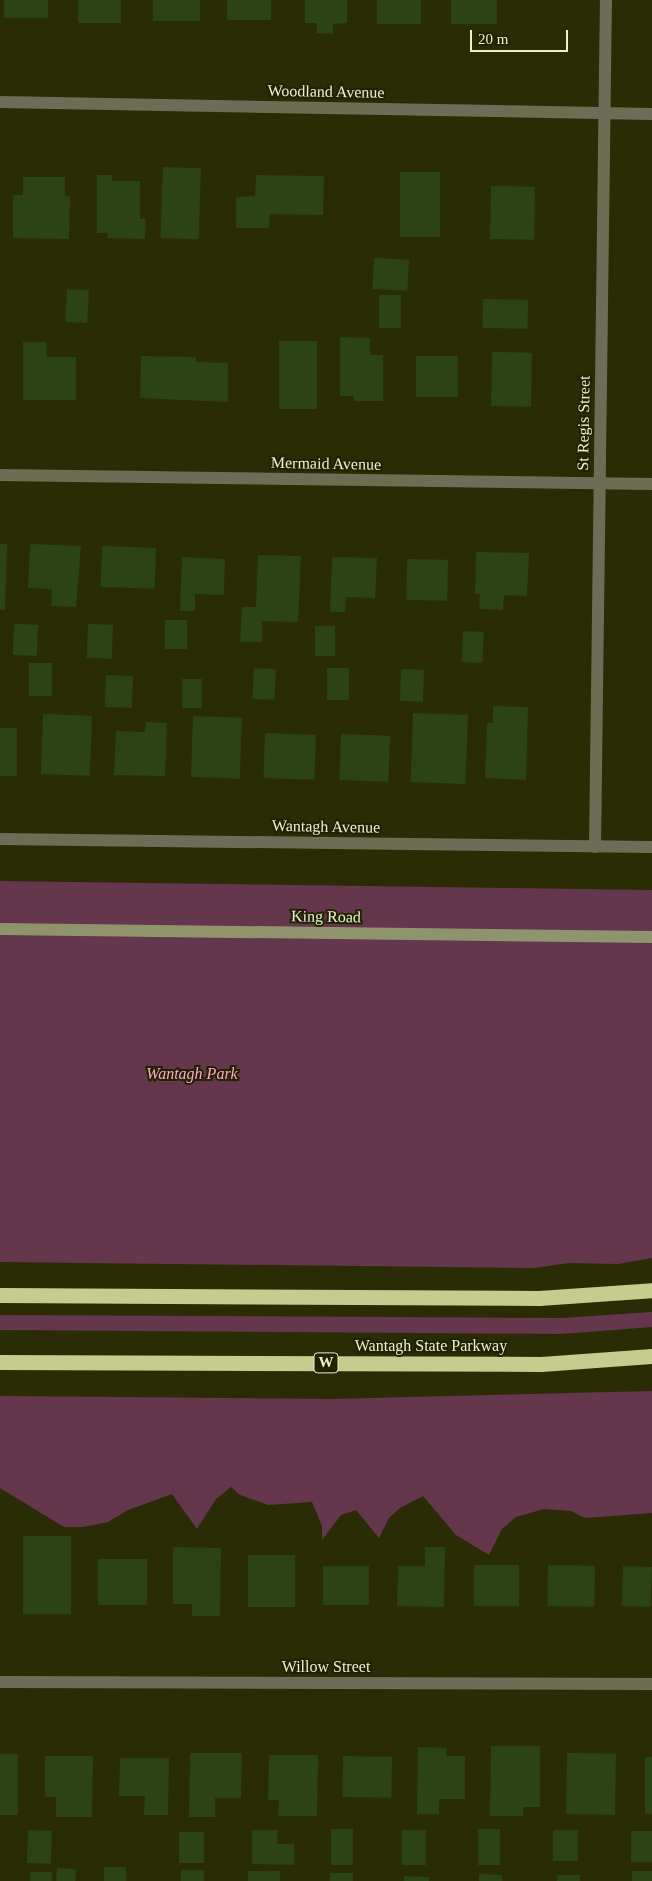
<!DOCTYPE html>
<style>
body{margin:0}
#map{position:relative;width:652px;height:1881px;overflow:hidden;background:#2a2c05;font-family:"Times New Roman",serif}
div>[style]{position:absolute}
.green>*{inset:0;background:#65374c}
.building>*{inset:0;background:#2c4318;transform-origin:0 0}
.street>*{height:12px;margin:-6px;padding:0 6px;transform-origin:6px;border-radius:6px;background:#6b6e55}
.secondary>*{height:12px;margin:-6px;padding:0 6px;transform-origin:6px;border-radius:6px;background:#90946c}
.highway>*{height:15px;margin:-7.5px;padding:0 7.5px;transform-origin:7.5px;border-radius:7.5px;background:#c7cc8e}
span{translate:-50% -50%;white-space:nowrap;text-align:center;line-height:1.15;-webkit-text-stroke:4px #212200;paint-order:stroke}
.shield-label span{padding:1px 4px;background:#212200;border:1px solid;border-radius:4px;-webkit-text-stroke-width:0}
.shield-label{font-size:15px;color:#ecefd4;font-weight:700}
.street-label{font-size:16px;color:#ecefd4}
.park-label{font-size:16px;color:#ffa8ce;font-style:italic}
.scale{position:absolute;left:470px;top:30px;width:98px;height:22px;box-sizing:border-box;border:2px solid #ecefd4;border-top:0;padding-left:6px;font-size:15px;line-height:18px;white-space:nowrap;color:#ecefd4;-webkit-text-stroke:4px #212200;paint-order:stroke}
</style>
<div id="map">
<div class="green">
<i style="clip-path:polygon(0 881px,652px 890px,652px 1258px,618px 1264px,569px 1263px,534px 1268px,0 1262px)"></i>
<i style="clip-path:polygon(652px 1312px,652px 1327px,561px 1334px,0 1330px,0 1315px,562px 1318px)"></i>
<i style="clip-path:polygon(652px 1391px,652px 1513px,585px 1518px,571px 1511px,544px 1509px,516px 1517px,502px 1529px,489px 1555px,456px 1535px,423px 1496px,400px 1508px,389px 1518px,379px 1538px,356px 1510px,341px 1515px,322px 1540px,322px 1526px,312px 1502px,268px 1505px,240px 1495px,231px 1487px,216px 1499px,197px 1529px,172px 1494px,128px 1510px,108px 1522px,83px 1527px,64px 1527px,0 1488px,0 1396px,333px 1399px)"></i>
</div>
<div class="building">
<i style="left:4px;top:0;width:44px;height:18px"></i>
<i style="left:78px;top:0;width:43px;height:23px"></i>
<i style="left:153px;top:0;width:47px;height:21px"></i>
<i style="left:227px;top:0;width:44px;height:20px"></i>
<i style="clip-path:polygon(305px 0,347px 0,347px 23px,333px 24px,333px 34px,317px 33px,317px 23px,305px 23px)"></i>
<i style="left:377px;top:0;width:44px;height:24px"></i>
<i style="left:451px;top:0;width:46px;height:24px"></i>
<i style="left:163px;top:167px;width:38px;height:71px;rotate:2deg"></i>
<i style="left:400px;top:172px;width:40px;height:65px"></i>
<i style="clip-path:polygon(97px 175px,112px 175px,112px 181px,140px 181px,140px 219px,146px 219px,145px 239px,107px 238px,108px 233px,97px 233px)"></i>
<i style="clip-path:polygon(256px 175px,324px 176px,323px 215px,270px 214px,269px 228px,236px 228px,236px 197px,255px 196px)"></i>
<i style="clip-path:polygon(23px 177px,65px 177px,65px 196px,70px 196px,69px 239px,13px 238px,13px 195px,23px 195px)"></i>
<i style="left:491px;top:186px;width:44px;height:53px;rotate:1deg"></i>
<i style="left:374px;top:258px;width:35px;height:31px;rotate:3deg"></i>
<i style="left:67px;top:289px;width:22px;height:33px;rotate:3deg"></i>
<i style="left:379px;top:295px;width:22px;height:33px"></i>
<i style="left:483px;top:299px;width:45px;height:29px;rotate:1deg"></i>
<i style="clip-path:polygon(340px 337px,370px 338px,370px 355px,383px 355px,383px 401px,354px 401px,354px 396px,340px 396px)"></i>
<i style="left:279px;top:341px;width:38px;height:68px"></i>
<i style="clip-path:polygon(23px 342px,46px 342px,47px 357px,76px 357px,76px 400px,23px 400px)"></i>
<i style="left:492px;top:352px;width:40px;height:54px;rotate:1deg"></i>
<i style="clip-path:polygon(141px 356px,196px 357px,196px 362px,228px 363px,228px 402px,140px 398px)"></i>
<i style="left:416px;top:356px;width:42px;height:41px"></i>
<i style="clip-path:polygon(0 544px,7px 544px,5px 610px,0 610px)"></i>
<i style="clip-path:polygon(30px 544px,81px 546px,76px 607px,51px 606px,52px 589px,28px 588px)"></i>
<i style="left:102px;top:546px;width:54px;height:41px;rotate:2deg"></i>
<i style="clip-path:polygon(476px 552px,529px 553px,527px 596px,504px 595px,503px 610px,479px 609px,480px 594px,475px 594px)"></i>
<i style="clip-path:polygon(258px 555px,301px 556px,298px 622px,262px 621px,262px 642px,240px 642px,242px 607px,256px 607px)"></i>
<i style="clip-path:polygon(182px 557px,225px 559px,224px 595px,195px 594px,195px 611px,180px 611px)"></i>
<i style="clip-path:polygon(332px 557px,377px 558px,375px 598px,346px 597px,345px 612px,330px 612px)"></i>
<i style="left:407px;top:559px;width:41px;height:41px;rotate:1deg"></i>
<i style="left:165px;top:620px;width:22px;height:29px"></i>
<i style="left:14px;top:624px;width:24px;height:31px;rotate:2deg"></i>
<i style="left:88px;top:624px;width:25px;height:34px;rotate:2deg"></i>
<i style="left:315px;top:626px;width:20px;height:30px"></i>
<i style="left:463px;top:631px;width:21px;height:31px;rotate:3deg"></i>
<i style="left:29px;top:663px;width:23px;height:33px"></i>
<i style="left:254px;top:668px;width:22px;height:31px;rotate:3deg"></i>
<i style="left:327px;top:668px;width:22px;height:32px"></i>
<i style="left:401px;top:669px;width:23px;height:32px;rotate:2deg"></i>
<i style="left:106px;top:675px;width:27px;height:32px;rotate:2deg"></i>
<i style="left:182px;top:679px;width:20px;height:29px"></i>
<i style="clip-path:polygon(493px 706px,528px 707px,526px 780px,485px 778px,487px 723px,493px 723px)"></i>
<i style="left:413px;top:713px;width:55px;height:69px;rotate:2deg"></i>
<i style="left:43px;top:714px;width:49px;height:60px;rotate:2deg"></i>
<i style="left:193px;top:716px;width:49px;height:61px;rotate:2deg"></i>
<i style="clip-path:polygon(146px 722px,167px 723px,165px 776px,114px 775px,116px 731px,145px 732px)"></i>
<i style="left:0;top:728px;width:17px;height:48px"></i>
<i style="left:265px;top:733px;width:51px;height:45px;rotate:2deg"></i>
<i style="left:341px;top:734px;width:49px;height:46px;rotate:2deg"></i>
<i style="left:23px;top:1536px;width:48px;height:78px"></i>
<i style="clip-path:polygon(173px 1547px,221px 1548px,220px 1616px,192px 1616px,192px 1604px,173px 1604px)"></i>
<i style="clip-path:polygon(425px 1547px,445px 1547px,444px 1607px,397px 1606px,398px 1566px,425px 1566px)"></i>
<i style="left:248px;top:1555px;width:47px;height:52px"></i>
<i style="left:98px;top:1559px;width:49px;height:46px"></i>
<i style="left:474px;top:1565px;width:45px;height:41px"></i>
<i style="left:548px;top:1565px;width:47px;height:41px;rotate:1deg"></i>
<i style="left:323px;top:1566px;width:46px;height:39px"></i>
<i style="left:623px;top:1566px;width:29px;height:40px;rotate:2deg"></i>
<i style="clip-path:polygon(491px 1746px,540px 1746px,540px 1807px,523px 1807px,523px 1816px,490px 1816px)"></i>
<i style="clip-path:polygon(418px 1747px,447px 1748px,446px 1756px,465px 1756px,465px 1799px,439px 1799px,439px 1814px,417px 1814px)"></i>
<i style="clip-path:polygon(190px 1753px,242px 1753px,241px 1798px,215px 1798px,215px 1817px,189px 1817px)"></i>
<i style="left:567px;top:1753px;width:49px;height:61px;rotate:1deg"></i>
<i style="left:0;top:1754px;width:18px;height:61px"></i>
<i style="clip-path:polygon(269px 1755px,318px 1755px,317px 1816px,278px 1816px,279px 1800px,268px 1800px)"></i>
<i style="clip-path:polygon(45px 1756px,93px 1756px,92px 1817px,56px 1817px,56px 1797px,45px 1797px)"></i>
<i style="left:343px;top:1756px;width:49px;height:41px;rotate:1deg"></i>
<i style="left:645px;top:1757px;width:7px;height:57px"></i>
<i style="clip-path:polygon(120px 1758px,169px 1758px,168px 1815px,144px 1815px,145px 1796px,119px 1796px)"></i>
<i style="left:331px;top:1829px;width:22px;height:36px"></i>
<i style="left:478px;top:1829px;width:22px;height:36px"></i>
<i style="left:28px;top:1830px;width:24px;height:33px;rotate:2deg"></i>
<i style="clip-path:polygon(252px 1830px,278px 1830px,277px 1844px,294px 1844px,294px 1865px,252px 1864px)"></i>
<i style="left:402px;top:1830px;width:24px;height:35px"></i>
<i style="left:553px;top:1830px;width:25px;height:31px"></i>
<i style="left:631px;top:1831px;width:21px;height:31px"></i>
<i style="left:179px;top:1832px;width:25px;height:31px"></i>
<i style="left:104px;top:1867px;width:22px;height:14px"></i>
<i style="left:57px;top:1868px;width:19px;height:13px;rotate:3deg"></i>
<i style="left:181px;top:1870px;width:23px;height:11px"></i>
<i style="left:248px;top:1871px;width:32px;height:10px"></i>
<i style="left:632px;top:1871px;width:20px;height:10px"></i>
<i style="left:30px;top:1872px;width:22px;height:9px"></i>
<i style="left:330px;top:1873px;width:23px;height:8px"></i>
<i style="clip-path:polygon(479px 1874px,502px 1875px,502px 1881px,479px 1881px)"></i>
<i style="left:557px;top:1875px;width:23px;height:6px"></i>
<i style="clip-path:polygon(404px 1876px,429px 1877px,429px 1881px,404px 1881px)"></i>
</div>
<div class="street">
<i style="left:0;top:102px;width:652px;rotate:1.05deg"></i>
<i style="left:0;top:475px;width:652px;rotate:0.79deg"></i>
<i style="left:0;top:839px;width:652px;rotate:0.7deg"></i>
<i style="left:595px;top:847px;width:847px;rotate:-89.26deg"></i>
<i style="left:0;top:1682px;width:652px;rotate:0.18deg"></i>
</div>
<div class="secondary">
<i style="left:0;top:929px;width:652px;rotate:0.7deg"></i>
</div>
<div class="highway">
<i style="left:0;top:1295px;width:539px;rotate:0.32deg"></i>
<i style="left:539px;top:1298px;width:113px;rotate:-4deg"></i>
<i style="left:0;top:1362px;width:541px;rotate:0.21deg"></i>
<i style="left:541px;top:1364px;width:111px;rotate:-4.1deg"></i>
</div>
<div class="shield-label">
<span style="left:326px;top:1363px">W</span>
</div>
<div class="street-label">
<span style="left:326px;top:92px;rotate:1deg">Woodland Avenue</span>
<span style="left:584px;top:423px;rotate:-89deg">St Regis Street</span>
<span style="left:326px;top:464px;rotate:1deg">Mermaid Avenue</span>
<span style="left:326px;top:827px;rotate:1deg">Wantagh Avenue</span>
<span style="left:326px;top:917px;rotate:1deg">King Road</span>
<span style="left:431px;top:1346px">Wantagh State Parkway</span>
<span style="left:326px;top:1667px">Willow Street</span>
</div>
<div class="park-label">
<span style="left:192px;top:1074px">Wantagh Park</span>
</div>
<div class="scale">20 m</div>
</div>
